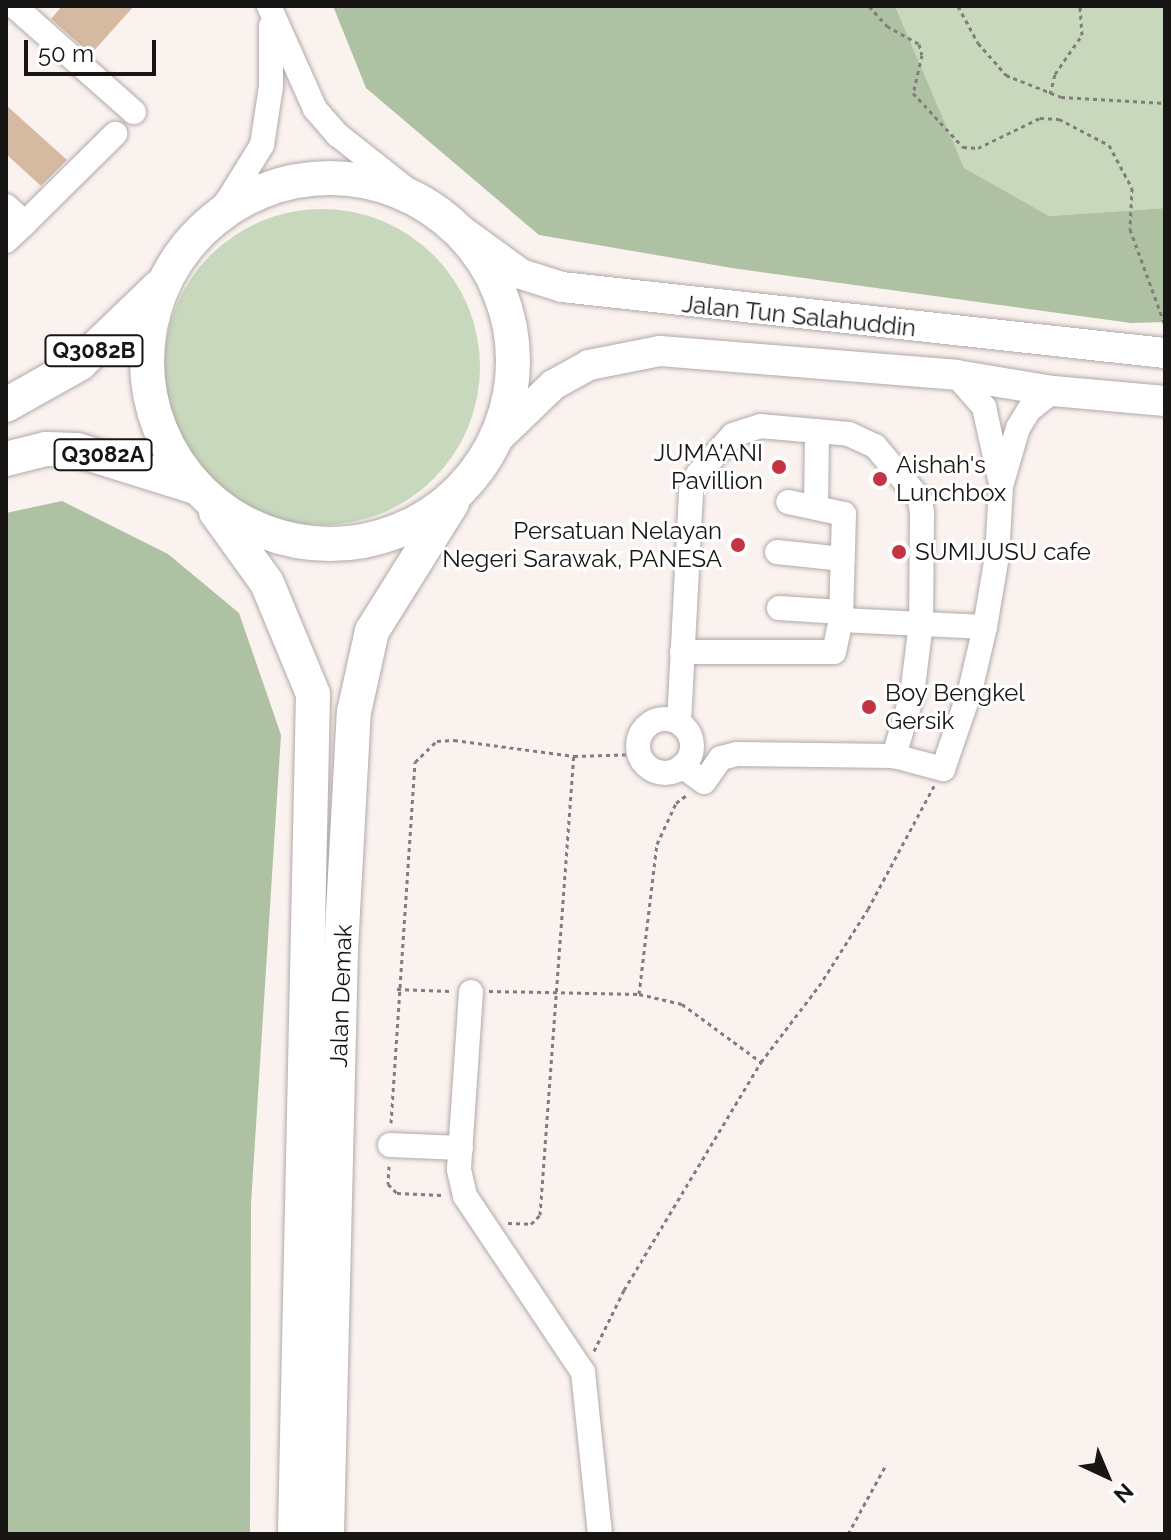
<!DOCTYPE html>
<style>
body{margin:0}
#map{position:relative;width:1171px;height:1540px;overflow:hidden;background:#faf2ef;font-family:Raleway,sans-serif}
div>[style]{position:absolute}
.green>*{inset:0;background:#c7d8bc}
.round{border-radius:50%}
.forest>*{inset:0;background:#afc1a3}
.building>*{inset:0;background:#d5b9a0}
.path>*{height:3px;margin-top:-1.5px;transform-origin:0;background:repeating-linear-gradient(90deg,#827d7b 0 4px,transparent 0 8px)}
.roads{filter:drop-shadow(0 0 2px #b1a9a7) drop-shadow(0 0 2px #b1a9a7)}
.minor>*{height:24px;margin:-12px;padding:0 12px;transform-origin:12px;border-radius:12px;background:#fff}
.minor>.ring{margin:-12px;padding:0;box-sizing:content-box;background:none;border:24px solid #fff;border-radius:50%}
.major>*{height:30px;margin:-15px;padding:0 15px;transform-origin:15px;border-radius:15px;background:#fff}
.highway>*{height:34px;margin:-17px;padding:0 17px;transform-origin:17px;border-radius:17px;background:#fff}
.highway>.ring{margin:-17px;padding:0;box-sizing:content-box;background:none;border:34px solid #fff;border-radius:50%}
.dots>*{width:22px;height:22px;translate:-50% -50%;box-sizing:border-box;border:4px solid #fff;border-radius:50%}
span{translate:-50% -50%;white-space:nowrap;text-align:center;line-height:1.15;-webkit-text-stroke:6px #fff;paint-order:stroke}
.shield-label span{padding:2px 6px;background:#fff;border:2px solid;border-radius:6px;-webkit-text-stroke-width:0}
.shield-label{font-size:22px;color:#181615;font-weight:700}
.street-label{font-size:24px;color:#181615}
.poi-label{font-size:24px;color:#181615}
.right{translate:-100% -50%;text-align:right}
.left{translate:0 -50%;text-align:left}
.frame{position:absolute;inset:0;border:8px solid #181615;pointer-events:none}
.north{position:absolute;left:1067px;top:1436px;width:80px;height:80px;-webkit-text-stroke:6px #fff;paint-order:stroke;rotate:136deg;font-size:22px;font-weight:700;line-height:32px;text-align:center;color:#181615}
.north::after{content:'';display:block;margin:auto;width:28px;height:36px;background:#181615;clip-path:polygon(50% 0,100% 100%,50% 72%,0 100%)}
.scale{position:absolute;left:24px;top:40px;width:132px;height:36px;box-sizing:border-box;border:4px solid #181615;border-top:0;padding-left:10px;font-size:24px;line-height:28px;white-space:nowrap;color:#181615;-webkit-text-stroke:6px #fff;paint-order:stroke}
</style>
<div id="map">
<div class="green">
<i style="clip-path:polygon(895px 6px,1165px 6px,1165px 208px,1049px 216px,963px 168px)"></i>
<i class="round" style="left:164px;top:209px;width:316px;height:316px"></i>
</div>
<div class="forest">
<i style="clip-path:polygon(333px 6px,895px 6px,964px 168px,1049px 216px,1165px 208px,1165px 322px,1131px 323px,732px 268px,539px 235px,366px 88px)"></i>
<i style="clip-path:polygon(62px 501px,168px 554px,239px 613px,281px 735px,251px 1204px,250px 1534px,6px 1534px,6px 513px)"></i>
</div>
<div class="building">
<i style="clip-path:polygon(62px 6px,134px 6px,91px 54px,51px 19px)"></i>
<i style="clip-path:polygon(6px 105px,67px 160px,41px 186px,6px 154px)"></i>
</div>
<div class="path">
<i style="left:869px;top:6px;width:27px;rotate:48deg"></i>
<i style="left:887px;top:26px;width:37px;rotate:29deg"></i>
<i style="left:919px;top:44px;width:11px;rotate:75deg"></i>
<i style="left:922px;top:55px;width:39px;rotate:103deg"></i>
<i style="left:913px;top:93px;width:74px;rotate:47.2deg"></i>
<i style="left:963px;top:147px;width:15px;rotate:4deg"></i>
<i style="left:978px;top:148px;width:69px;rotate:-25.8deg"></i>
<i style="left:1040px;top:118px;width:19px;rotate:3deg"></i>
<i style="left:1059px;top:119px;width:56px;rotate:27.5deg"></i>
<i style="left:1109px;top:145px;width:49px;rotate:61.9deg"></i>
<i style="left:1132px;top:188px;width:41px;rotate:92.8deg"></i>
<i style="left:1130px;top:229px;width:102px;rotate:70deg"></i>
<i style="left:958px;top:6px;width:42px;rotate:61.6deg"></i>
<i style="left:978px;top:43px;width:43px;rotate:48.8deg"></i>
<i style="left:1006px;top:75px;width:59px;rotate:21.8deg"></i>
<i style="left:1061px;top:97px;width:104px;rotate:3.3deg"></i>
<i style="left:1050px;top:94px;width:21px;rotate:-76deg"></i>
<i style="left:1055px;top:74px;width:47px;rotate:-55.3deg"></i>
<i style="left:1082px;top:35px;width:29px;rotate:-94deg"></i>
<i style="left:397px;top:989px;width:53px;rotate:2.2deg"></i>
<i style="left:489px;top:991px;width:150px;rotate:1.1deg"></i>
<i style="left:639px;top:994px;width:44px;rotate:13.1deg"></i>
<i style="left:682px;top:1004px;width:98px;rotate:36.3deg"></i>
<i style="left:639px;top:994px;width:151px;rotate:-83.2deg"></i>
<i style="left:657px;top:844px;width:45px;rotate:-65.1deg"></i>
<i style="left:676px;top:803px;width:15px;rotate:-37deg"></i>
<i style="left:391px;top:1123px;width:362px;rotate:-86.2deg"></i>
<i style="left:415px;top:762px;width:30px;rotate:-44deg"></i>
<i style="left:437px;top:741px;width:17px;rotate:-3deg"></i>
<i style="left:454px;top:740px;width:121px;rotate:7.6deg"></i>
<i style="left:574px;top:756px;width:66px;rotate:-1.7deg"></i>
<i style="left:389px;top:1166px;width:18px;rotate:93deg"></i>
<i style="left:388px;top:1184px;width:13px;rotate:45deg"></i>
<i style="left:397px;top:1193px;width:45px;rotate:2.5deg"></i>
<i style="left:508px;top:1223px;width:23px;rotate:2deg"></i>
<i style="left:531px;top:1224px;width:13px;rotate:-45deg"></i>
<i style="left:540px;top:1215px;width:460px;rotate:-85.8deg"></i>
<i style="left:594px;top:1351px;width:68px;rotate:-63.8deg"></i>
<i style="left:624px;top:1290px;width:266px;rotate:-59deg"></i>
<i style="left:761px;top:1062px;width:96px;rotate:-52.7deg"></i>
<i style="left:819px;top:986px;width:91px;rotate:-57.5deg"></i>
<i style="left:868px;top:909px;width:140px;rotate:-61.8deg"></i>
<i style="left:848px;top:1534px;width:79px;rotate:-61.2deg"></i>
</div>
<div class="roads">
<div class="minor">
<i style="left:14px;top:6px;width:160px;rotate:41.5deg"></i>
<i style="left:269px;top:6px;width:113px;rotate:65.9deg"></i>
<i style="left:315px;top:109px;width:35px;rotate:49deg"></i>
<i style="left:338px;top:135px;width:116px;rotate:38.4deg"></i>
<i style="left:6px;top:206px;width:25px;rotate:42deg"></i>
<i style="left:25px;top:223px;width:127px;rotate:-44.7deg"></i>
<i style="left:6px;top:241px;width:26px;rotate:-43deg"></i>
<i style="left:193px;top:241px;width:54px;rotate:-49.5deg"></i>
<i style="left:228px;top:200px;width:65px;rotate:-58.3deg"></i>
<i style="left:262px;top:145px;width:60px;rotate:-81.3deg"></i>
<i style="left:271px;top:86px;width:60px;rotate:-90deg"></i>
<i style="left:956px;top:375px;width:43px;rotate:48.8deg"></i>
<i style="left:984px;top:407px;width:74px;rotate:77.5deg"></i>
<i style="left:816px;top:507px;width:76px;rotate:-89.2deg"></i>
<i style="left:777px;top:552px;width:66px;rotate:6.1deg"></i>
<i style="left:779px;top:608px;width:62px;rotate:3.7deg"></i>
<i style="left:841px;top:620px;width:144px;rotate:2.8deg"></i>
<i style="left:682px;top:652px;width:152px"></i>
<i style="left:834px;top:652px;width:33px;rotate:-78deg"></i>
<i style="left:841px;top:620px;width:106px;rotate:-88.4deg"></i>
<i style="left:844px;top:514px;width:57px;rotate:-167.9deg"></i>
<i class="ring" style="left:638px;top:719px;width:30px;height:30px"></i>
<i style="left:679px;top:722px;width:232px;rotate:-87deg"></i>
<i style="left:691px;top:490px;width:17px;rotate:-66deg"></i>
<i style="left:698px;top:474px;width:52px;rotate:-48.1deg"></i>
<i style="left:733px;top:435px;width:28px;rotate:-18deg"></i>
<i style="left:760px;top:426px;width:89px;rotate:5.1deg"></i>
<i style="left:849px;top:434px;width:29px;rotate:25deg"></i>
<i style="left:875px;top:446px;width:70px;rotate:49.7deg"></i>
<i style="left:920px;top:499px;width:14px;rotate:82deg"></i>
<i style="left:922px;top:513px;width:110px;rotate:90.5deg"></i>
<i style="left:921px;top:623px;width:73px;rotate:97.1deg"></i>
<i style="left:912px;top:695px;width:64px;rotate:106.4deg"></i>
<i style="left:682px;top:766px;width:27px;rotate:36deg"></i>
<i style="left:704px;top:782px;width:29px;rotate:-55deg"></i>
<i style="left:721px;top:758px;width:16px;rotate:-14deg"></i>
<i style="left:737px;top:754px;width:157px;rotate:0.7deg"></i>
<i style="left:894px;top:756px;width:51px;rotate:14.9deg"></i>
<i style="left:943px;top:769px;width:83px;rotate:-70.9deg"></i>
<i style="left:970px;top:691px;width:66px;rotate:-76.8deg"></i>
<i style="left:985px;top:627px;width:72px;rotate:-80.4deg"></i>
<i style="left:997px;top:556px;width:70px;rotate:-86.7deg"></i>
<i style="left:1001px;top:486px;width:60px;rotate:-73.7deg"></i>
<i style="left:1018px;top:428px;width:21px;rotate:-59deg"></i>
<i style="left:1029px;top:410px;width:31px;rotate:-38deg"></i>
<i style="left:471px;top:992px;width:178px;rotate:93.9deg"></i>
<i style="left:459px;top:1170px;width:27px;rotate:77deg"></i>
<i style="left:465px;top:1196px;width:212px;rotate:56.2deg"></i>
<i style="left:583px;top:1372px;width:163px;rotate:84deg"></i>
<i style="left:390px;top:1145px;width:71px;rotate:2.4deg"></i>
</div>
<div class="major">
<i style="left:452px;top:224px;width:85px;rotate:35.9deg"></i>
<i style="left:521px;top:274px;width:43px;rotate:17.6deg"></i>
<i style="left:562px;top:287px;width:607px;rotate:6.25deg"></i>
<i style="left:492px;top:444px;width:85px;rotate:-44deg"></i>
<i style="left:553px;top:385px;width:41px;rotate:-29.1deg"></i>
<i style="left:589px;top:365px;width:72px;rotate:-11.2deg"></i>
<i style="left:660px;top:351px;width:297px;rotate:4.6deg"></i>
<i style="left:956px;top:375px;width:98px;rotate:9.4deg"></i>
<i style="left:1053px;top:391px;width:112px;rotate:5.1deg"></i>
</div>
<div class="highway">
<i class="ring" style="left:147px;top:178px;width:332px;height:332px"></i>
<i style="left:6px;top:405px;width:84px;rotate:-29.3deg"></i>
<i style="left:79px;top:364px;width:111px;rotate:-43.9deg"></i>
<i style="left:6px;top:459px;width:41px;rotate:-14deg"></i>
<i style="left:46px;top:449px;width:31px;rotate:2deg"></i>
<i style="left:77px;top:450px;width:124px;rotate:17.4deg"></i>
<i style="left:216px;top:512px;width:87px;rotate:54.3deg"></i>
<i style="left:267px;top:583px;width:120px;rotate:67.5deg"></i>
<i style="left:313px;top:694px;width:840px;rotate:91.23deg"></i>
<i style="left:327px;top:1534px;width:585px;rotate:-88.63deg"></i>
<i style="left:341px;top:949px;width:237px;rotate:-86.9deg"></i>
<i style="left:354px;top:712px;width:83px;rotate:-77.5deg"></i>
<i style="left:372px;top:631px;width:151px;rotate:-58deg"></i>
</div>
</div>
<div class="dots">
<i style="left:779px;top:467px;background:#c43444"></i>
<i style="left:880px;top:479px;background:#c43444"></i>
<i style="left:738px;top:545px;background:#c43444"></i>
<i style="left:899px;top:552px;background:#c43444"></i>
<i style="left:869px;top:707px;background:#c43444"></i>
</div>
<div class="shield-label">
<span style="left:94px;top:351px">Q3082B</span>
<span style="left:103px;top:455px">Q3082A</span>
</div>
<div class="street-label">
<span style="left:799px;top:316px;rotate:6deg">Jalan Tun Salahuddin</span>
<span style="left:341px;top:996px;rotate:-88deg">Jalan Demak</span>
</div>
<div class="poi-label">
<span class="right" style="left:763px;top:467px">JUMA'ANI<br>Pavillion</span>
<span class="left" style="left:896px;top:479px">Aishah's<br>Lunchbox</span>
<span class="right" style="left:722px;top:545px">Persatuan Nelayan<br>Negeri Sarawak, PANESA</span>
<span class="left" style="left:915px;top:552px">SUMIJUSU cafe</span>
<span class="left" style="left:885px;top:707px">Boy Bengkel<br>Gersik</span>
</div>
<div class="frame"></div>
<div class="north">N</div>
<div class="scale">50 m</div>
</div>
